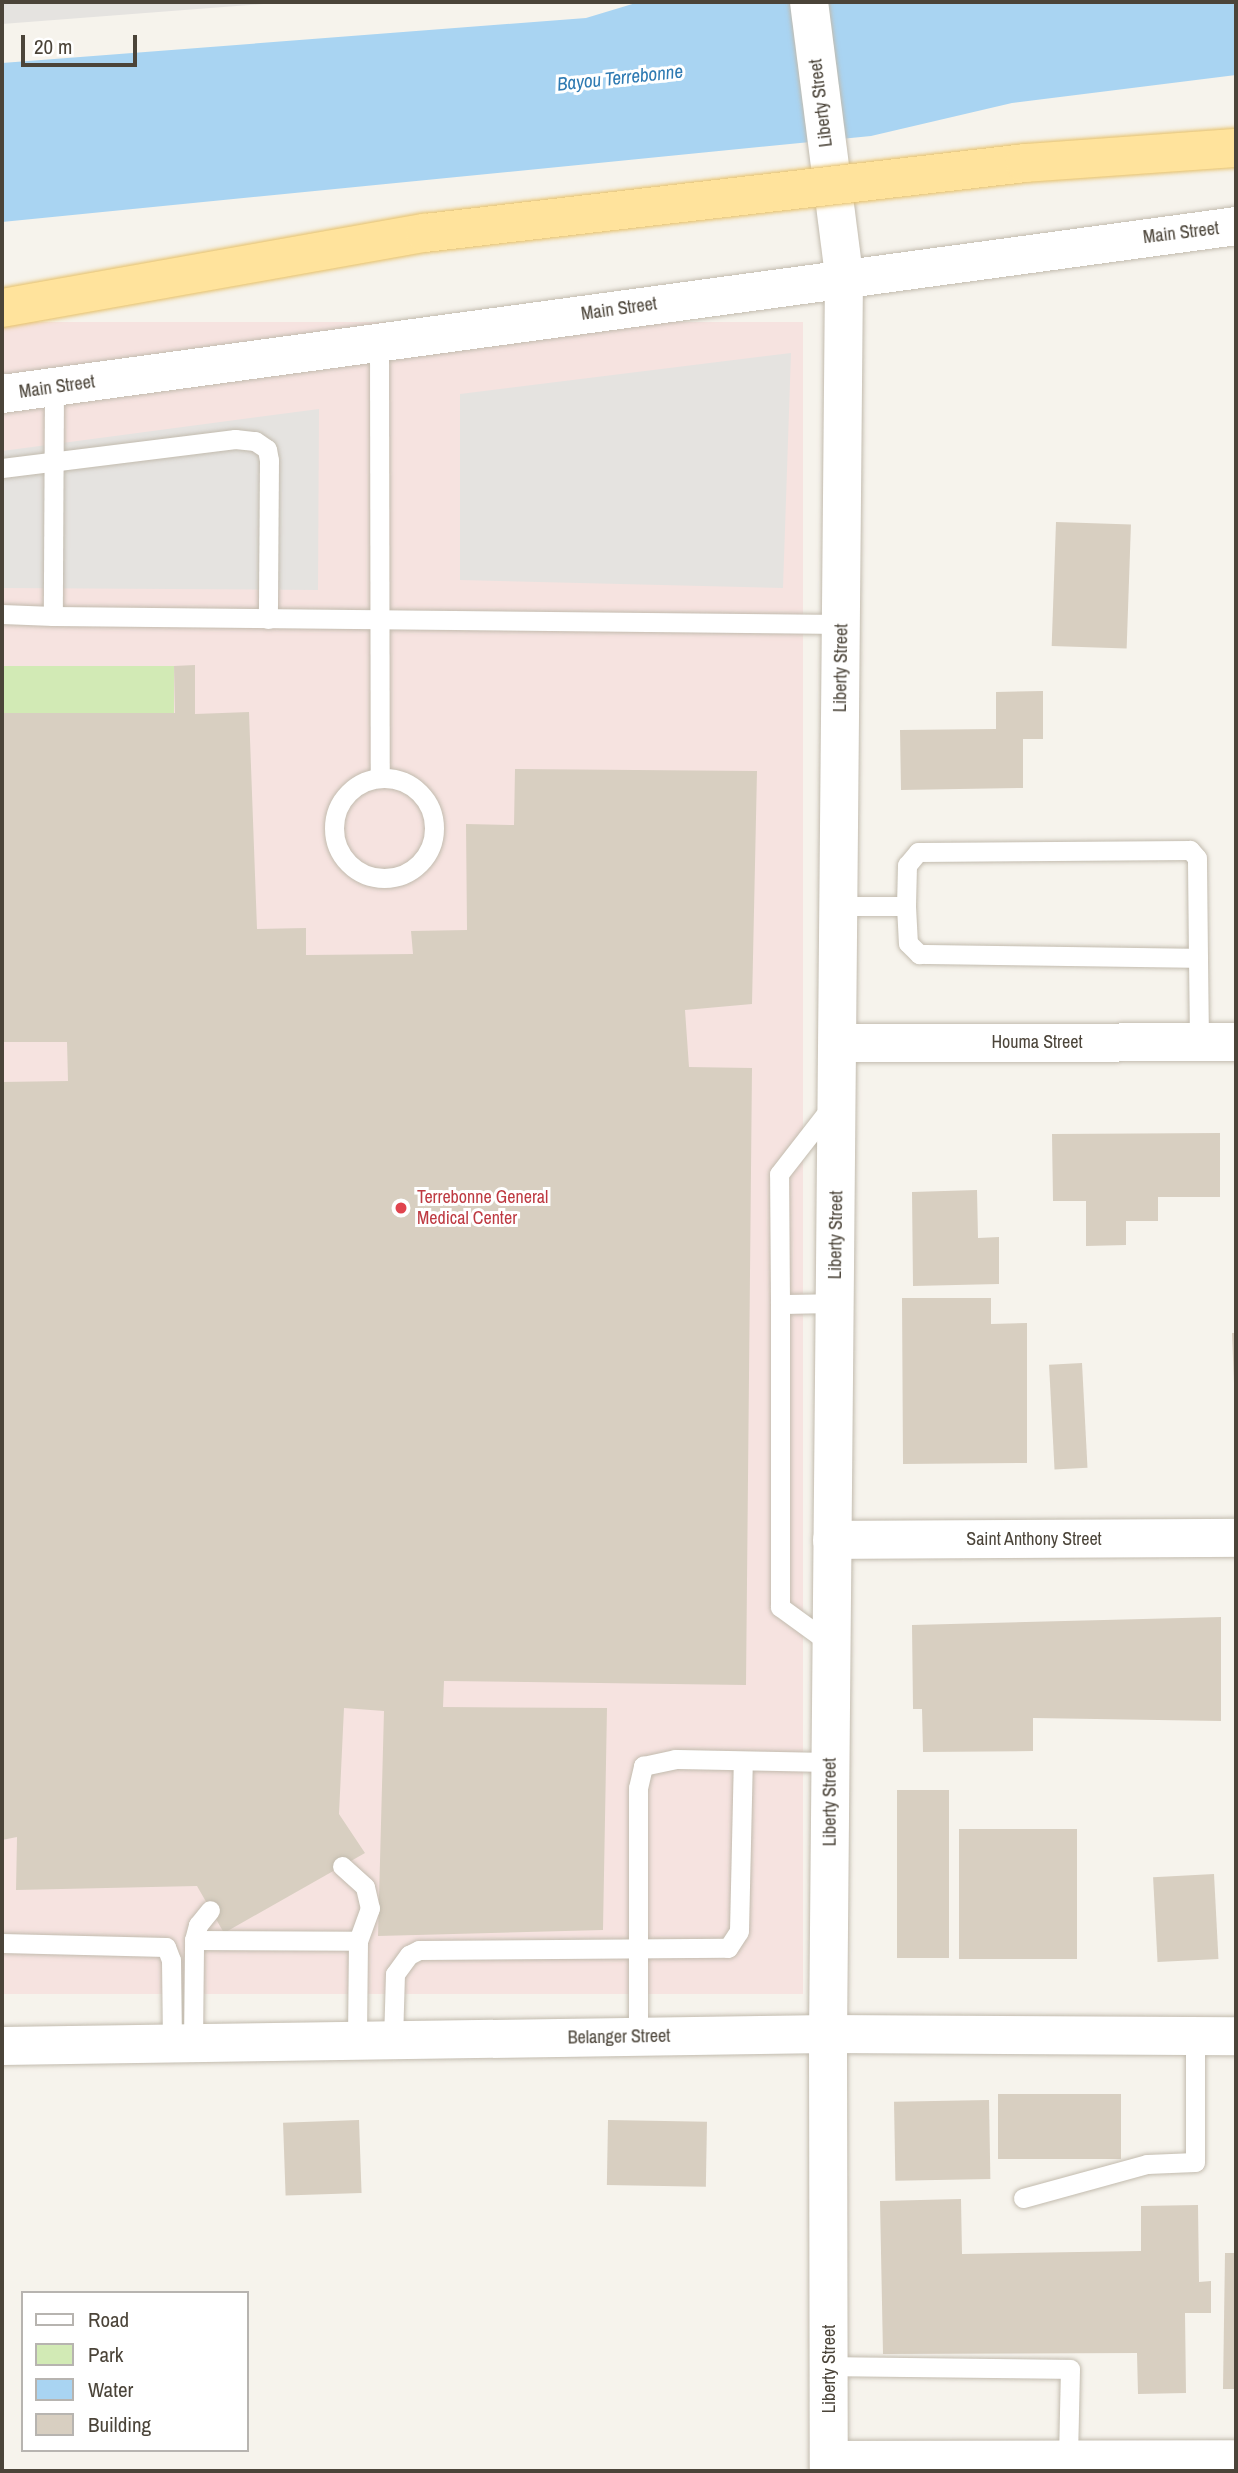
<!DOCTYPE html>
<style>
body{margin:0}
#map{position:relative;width:1238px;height:2473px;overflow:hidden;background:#f6f3ec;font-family:"Archivo Narrow",sans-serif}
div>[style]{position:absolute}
.medical>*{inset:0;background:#f6e3e0;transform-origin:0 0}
.green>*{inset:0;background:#d2eab5;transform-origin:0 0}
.parking>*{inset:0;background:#e5e3e0}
.water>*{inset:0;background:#a9d4f2}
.building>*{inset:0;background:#d8cfc1;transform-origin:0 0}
.roads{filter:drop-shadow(0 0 2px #c2bbae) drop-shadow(0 0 2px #c2bbae)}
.service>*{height:19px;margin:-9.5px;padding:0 9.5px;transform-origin:9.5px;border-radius:9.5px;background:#fff}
.service>.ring{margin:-9.5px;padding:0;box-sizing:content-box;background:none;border:19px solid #fff;border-radius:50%}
.minor>*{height:38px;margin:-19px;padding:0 19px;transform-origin:19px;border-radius:19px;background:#fff}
.bridges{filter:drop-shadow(0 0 2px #e6c16a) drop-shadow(0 0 2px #e6c16a)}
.primary-bridge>*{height:38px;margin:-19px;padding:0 19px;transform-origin:19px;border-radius:19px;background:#ffe39c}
.dots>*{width:19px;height:19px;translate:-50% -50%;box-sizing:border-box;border:4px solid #fff;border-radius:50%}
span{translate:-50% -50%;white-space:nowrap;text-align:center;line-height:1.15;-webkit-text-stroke:6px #fff;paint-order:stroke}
.street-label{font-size:18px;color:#4b4439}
.health-label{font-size:18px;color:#be3a42}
.left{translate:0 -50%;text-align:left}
.water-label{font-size:19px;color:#2e7ab2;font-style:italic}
.frame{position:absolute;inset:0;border:4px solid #4b4439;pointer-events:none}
.legend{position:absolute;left:21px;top:2291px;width:228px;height:161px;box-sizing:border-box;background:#fff;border:2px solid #b7b4b0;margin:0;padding:9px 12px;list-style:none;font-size:21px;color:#4b4439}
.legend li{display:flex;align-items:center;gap:14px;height:35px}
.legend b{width:35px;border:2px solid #b7b4b0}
.scale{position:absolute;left:21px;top:35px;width:116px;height:32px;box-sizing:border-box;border:4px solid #4b4439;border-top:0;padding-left:9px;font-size:21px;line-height:24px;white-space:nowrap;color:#4b4439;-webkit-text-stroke:5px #fff;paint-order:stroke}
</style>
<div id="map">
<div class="medical">
<i style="left:803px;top:322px;width:1672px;height:807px;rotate:90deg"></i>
</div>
<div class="green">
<i style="left:2px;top:666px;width:172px;height:49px"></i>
</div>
<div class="parking">
<i style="clip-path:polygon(2px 2px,289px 2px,2px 24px)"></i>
<i style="clip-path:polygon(791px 353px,783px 588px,460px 580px,460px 394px)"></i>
<i style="clip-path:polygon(319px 409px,318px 590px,2px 588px,2px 451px)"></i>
</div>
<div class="water">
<i style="clip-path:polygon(639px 2px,1236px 2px,1236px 75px,1012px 103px,871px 136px,2px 222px,2px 63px,586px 18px)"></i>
</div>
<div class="building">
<i style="left:1056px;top:522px;width:75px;height:124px;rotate:2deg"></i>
<i style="clip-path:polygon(195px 665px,195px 714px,249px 712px,257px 929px,306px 928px,306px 955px,413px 954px,411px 931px,467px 930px,466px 824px,514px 825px,515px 769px,757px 771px,752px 1004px,685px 1010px,689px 1067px,752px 1068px,746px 1685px,444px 1681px,443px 1707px,607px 1708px,603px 1930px,378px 1936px,384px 1711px,344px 1708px,339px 1814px,365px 1853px,224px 1933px,197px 1886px,16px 1890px,17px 1837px,2px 1840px,2px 1082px,68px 1081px,67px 1042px,2px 1042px,2px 713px,175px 713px,174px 666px)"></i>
<i style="clip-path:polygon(1043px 691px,1043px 739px,1023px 739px,1023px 788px,901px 790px,900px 730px,996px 729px,996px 692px)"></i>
<i style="clip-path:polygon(1220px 1133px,1220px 1197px,1158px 1197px,1158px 1221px,1126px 1221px,1126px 1245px,1086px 1246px,1086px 1201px,1053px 1201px,1052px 1134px)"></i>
<i style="clip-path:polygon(977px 1190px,978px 1238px,999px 1237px,999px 1284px,913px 1286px,912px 1192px)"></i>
<i style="clip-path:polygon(902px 1298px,991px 1298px,991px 1324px,1027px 1323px,1027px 1463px,903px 1464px)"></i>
<i style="clip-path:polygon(1232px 1333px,1236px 1333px,1236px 1383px,1234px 1383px)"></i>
<i style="left:1082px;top:1363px;width:105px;height:33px;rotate:87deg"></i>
<i style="clip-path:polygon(1221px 1617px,1221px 1721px,1033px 1718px,1033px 1751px,923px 1752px,922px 1709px,913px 1709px,912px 1625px)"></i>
<i style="left:897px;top:1790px;width:52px;height:168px"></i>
<i style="left:959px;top:1829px;width:118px;height:130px"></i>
<i style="left:1214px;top:1874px;width:85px;height:61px;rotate:87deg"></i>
<i style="left:1121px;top:2094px;width:65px;height:123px;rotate:90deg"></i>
<i style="left:989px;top:2100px;width:79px;height:95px;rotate:89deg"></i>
<i style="left:359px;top:2120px;width:73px;height:76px;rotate:88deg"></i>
<i style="left:608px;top:2120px;width:99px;height:65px;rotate:1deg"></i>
<i style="clip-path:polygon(961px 2199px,962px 2254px,1141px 2251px,1141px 2206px,1198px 2205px,1199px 2282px,1211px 2281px,1211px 2313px,1185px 2313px,1186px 2393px,1138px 2394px,1137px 2353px,883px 2354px,880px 2201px)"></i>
<i style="clip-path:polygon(1225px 2253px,1236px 2253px,1236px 2389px,1223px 2389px)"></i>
</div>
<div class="roads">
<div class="service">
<i style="left:379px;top:344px;width:434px;rotate:89.9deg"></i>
<i style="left:54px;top:387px;width:229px;rotate:90.3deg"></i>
<i style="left:53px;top:616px;width:789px;rotate:0.58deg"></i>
<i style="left:2px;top:468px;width:235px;rotate:-7.1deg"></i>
<i style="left:235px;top:439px;width:20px;rotate:6deg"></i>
<i style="left:255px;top:441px;width:14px;rotate:34deg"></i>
<i style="left:267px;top:449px;width:11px;rotate:80deg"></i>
<i style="left:269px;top:460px;width:159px;rotate:90.4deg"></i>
<i style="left:2px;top:614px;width:51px;rotate:2.2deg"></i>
<i class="ring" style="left:334px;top:778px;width:81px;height:81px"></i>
<i style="left:839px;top:906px;width:67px"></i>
<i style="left:906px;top:906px;width:37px;rotate:87deg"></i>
<i style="left:908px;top:943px;width:16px;rotate:45deg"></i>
<i style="left:919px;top:954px;width:279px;rotate:0.8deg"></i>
<i style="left:1198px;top:958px;width:100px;rotate:-90.6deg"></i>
<i style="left:1197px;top:858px;width:11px;rotate:-131deg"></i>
<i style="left:1190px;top:850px;width:272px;rotate:179.6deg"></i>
<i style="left:918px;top:852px;width:17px;rotate:130deg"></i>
<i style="left:907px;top:865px;width:41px;rotate:91.4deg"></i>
<i style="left:1198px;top:958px;width:84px;rotate:89.3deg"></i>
<i style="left:780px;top:1304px;width:130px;rotate:-90.4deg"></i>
<i style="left:779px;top:1174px;width:86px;rotate:-52.1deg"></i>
<i style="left:831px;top:1644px;width:63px;rotate:-144deg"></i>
<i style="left:780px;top:1607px;width:303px;rotate:-90deg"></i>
<i style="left:780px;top:1304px;width:55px;rotate:-1deg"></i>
<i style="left:342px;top:1866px;width:31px;rotate:42deg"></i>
<i style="left:365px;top:1887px;width:22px;rotate:77deg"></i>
<i style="left:370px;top:1908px;width:35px;rotate:110deg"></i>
<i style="left:358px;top:1941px;width:100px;rotate:90.6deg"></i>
<i style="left:194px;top:1940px;width:164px;rotate:0.3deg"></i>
<i style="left:2px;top:1943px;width:164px;rotate:1.4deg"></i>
<i style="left:166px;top:1947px;width:14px;rotate:69deg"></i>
<i style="left:171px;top:1960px;width:84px;rotate:89.3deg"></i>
<i style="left:638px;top:2036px;width:248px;rotate:-90deg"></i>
<i style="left:638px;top:1788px;width:23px;rotate:-77deg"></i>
<i style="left:643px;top:1766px;width:33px;rotate:-12deg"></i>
<i style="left:675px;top:1759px;width:156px;rotate:1.1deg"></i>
<i style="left:393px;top:2041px;width:67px;rotate:-88.3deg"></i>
<i style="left:395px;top:1974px;width:24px;rotate:-54deg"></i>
<i style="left:409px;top:1955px;width:11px;rotate:-27deg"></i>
<i style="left:419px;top:1950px;width:309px;rotate:-0.4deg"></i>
<i style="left:728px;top:1948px;width:20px;rotate:-57deg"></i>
<i style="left:739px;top:1931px;width:170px;rotate:-88.7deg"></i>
<i style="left:193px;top:2043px;width:103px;rotate:-89.4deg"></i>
<i style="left:194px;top:1940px;width:16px;rotate:-75deg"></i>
<i style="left:198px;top:1925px;width:19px;rotate:-51deg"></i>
<i style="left:1023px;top:2198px;width:129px;rotate:-15.3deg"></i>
<i style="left:1147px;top:2164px;width:48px;rotate:-2.4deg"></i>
<i style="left:1195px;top:2162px;width:126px;rotate:-90deg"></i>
<i style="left:829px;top:2366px;width:241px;rotate:0.7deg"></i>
<i style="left:1070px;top:2369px;width:90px;rotate:91.3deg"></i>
</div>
<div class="minor">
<i style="left:809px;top:2px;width:276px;rotate:82.7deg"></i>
<i style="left:844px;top:276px;width:1758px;rotate:90.52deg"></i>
<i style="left:828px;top:2034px;width:437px;rotate:89.9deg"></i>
<i style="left:2px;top:394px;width:1245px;rotate:-7.75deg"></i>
<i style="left:838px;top:1043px;width:398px;rotate:-0.1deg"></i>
<i style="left:832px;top:1540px;width:404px;rotate:-0.3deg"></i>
<i style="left:2px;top:2046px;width:826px;rotate:-0.83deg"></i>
<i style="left:828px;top:2034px;width:408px;rotate:0.3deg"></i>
<i style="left:830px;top:2460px;width:406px;rotate:-0.1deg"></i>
</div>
</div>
<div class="bridges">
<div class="primary-bridge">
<i style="left:2px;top:308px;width:430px;rotate:-10.1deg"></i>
<i style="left:425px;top:233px;width:604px;rotate:-6.65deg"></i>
<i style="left:1025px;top:163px;width:212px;rotate:-4.1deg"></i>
</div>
</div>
<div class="dots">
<i style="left:401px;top:1208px;background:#e0444e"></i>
</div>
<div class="street-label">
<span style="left:821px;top:103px;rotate:-97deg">Liberty Street</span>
<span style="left:1181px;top:233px;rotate:-7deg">Main Street</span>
<span style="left:619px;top:309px;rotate:-8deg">Main Street</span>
<span style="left:57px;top:387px;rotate:-8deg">Main Street</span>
<span style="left:841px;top:668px;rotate:-89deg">Liberty Street</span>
<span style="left:1037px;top:1042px">Houma Street</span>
<span style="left:836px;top:1235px;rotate:-89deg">Liberty Street</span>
<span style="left:1034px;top:1539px">Saint Anthony Street</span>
<span style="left:830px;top:1802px;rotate:-90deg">Liberty Street</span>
<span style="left:619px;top:2037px;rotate:-1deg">Belanger Street</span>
<span style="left:829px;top:2369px;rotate:-90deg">Liberty Street</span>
</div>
<div class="health-label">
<span class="left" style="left:417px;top:1208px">Terrebonne General<br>Medical Center</span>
</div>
<div class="water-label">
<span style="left:620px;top:78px;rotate:-6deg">Bayou Terrebonne</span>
</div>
<div class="frame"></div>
<ul class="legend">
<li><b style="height:9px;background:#fff"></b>Road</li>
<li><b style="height:19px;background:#d2eab5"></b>Park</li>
<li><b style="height:19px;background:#a9d4f2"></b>Water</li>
<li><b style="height:19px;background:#d8cfc1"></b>Building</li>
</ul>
<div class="scale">20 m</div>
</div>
